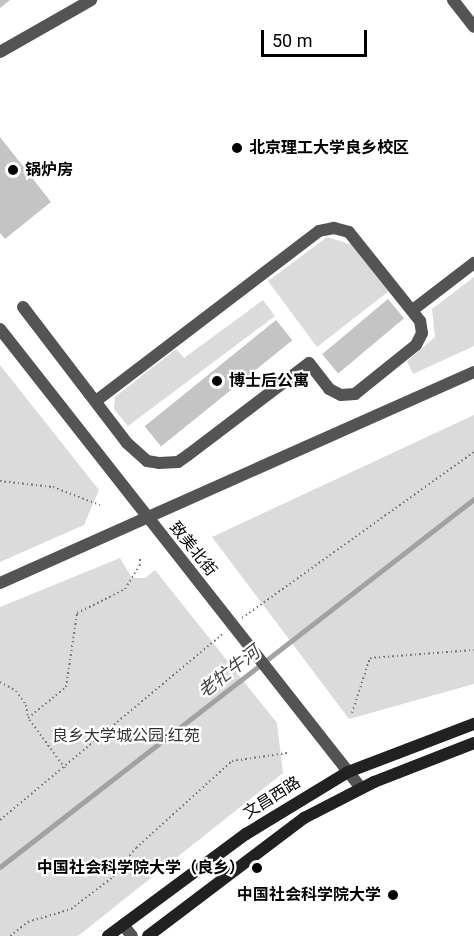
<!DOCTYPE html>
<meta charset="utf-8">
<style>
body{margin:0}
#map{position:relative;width:474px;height:936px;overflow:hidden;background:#fff;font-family:Roboto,"Noto Sans SC",sans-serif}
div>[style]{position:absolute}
.green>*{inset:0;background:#dbdbdb}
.stream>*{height:4.5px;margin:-2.25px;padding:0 2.25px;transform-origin:2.25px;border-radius:2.25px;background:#a2a2a2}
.building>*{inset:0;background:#c4c4c4;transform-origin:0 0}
.path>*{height:2px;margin-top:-1px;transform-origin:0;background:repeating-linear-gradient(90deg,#767676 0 1.5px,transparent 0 4.5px)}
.minor>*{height:12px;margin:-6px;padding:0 6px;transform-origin:6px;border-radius:6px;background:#545454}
.tertiary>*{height:12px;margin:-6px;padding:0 6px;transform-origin:6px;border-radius:6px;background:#545454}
.secondary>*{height:12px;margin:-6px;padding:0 6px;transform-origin:6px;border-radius:6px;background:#212121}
.dots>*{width:16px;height:16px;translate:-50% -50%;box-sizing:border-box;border:3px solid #fff;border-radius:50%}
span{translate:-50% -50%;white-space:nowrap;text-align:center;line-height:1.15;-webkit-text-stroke:4.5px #fff;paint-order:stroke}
.poi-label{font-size:16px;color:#000;font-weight:700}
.left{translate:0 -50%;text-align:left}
.right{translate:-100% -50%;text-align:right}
.street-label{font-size:16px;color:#000}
.park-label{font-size:16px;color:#323232}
.water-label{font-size:18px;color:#434343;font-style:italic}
.scale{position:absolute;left:261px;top:30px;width:106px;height:27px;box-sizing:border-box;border:3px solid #000;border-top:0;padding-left:8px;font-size:18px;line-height:21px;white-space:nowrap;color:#000;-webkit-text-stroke:4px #fff;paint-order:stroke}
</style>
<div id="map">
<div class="green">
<i style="clip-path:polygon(327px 237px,353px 245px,389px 291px,317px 347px,268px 281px)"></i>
<i style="clip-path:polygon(474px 277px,474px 346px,413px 374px,407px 361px,435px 337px,432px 309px)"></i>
<i style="clip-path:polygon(263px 300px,275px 316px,128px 426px,114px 409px,115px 397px,176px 349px,184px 358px)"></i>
<i style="clip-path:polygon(0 365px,99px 490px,84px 525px,0 562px)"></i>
<i style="clip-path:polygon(474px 415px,474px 684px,349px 719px,212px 537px)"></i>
<i style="clip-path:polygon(120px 558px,132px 578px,145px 578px,155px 570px,277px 723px,283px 773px,78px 936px,0 936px,0 607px)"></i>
</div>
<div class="stream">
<i style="left:0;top:867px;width:600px;rotate:-37.82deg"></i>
</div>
<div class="building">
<i style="clip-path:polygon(0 0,10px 0,0 8px)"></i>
<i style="clip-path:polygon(0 137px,51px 202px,5px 239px,0 233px)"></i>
<i style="left:388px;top:299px;width:25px;height:86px;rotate:50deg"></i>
<i style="left:276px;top:320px;width:26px;height:169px;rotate:51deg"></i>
</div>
<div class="path">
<i style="left:0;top:481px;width:53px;rotate:6.5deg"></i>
<i style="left:53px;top:487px;width:50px;rotate:21deg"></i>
<i style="left:242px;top:618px;width:285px;rotate:-35.6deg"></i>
<i style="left:0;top:682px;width:18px;rotate:29deg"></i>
<i style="left:16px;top:691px;width:17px;rotate:54deg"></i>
<i style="left:26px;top:705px;width:12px;rotate:81deg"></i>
<i style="left:352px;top:713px;width:58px;rotate:-71.9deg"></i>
<i style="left:370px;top:658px;width:104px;rotate:-4.4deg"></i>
<i style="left:65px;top:768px;width:62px;rotate:-126.5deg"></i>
<i style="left:28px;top:718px;width:49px;rotate:-39.2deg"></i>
<i style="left:66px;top:687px;width:75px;rotate:-81.5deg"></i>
<i style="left:77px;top:613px;width:54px;rotate:-26.6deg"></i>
<i style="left:125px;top:589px;width:28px;rotate:-58deg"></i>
<i style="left:140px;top:565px;width:7px;rotate:-90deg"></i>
<i style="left:0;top:820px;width:292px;rotate:-39.9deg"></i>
<i style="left:10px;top:936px;width:23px;rotate:-38deg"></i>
<i style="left:28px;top:922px;width:45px;rotate:-16.8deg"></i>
<i style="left:71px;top:909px;width:53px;rotate:-37.3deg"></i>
<i style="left:113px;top:877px;width:37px;rotate:-52deg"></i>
<i style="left:136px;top:848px;width:130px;rotate:-42.2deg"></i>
<i style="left:232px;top:761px;width:56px;rotate:-8.3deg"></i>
</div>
<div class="minor">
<i style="left:453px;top:0;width:34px;rotate:52deg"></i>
<i style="left:0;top:52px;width:105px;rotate:-29.7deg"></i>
<i style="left:23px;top:307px;width:171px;rotate:52.6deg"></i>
<i style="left:127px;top:443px;width:27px;rotate:42deg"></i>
<i style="left:147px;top:461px;width:12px;rotate:9deg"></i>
<i style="left:159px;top:463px;width:19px;rotate:-3deg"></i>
<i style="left:178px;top:462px;width:12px;rotate:-35deg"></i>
<i style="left:188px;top:455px;width:152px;rotate:-37.2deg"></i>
<i style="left:309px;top:363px;width:33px;rotate:52deg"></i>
<i style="left:329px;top:389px;width:13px;rotate:27deg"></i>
<i style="left:341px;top:395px;width:14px;rotate:-4deg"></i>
<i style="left:355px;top:394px;width:78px;rotate:-38.8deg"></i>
<i style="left:416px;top:345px;width:13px;rotate:-63deg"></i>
<i style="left:422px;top:333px;width:12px;rotate:-99deg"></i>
<i style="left:420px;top:321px;width:114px;rotate:-128.6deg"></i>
<i style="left:349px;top:232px;width:16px;rotate:-165deg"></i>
<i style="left:334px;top:228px;width:15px;rotate:169deg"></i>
<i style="left:319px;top:231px;width:280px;rotate:142.7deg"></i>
<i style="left:414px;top:309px;width:76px;rotate:-37.5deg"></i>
<i style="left:0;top:583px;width:519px;rotate:-24deg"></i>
<i style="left:123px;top:925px;width:14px;rotate:51deg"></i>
</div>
<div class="tertiary">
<i style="left:0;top:329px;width:584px;rotate:51.82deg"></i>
</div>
<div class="secondary">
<i style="left:108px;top:936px;width:172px;rotate:-36.5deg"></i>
<i style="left:246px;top:834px;width:119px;rotate:-31.3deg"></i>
<i style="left:348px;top:772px;width:135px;rotate:-20.9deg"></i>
<i style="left:148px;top:936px;width:196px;rotate:-37.1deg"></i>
<i style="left:304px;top:818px;width:79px;rotate:-27.2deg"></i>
<i style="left:374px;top:782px;width:107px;rotate:-21.3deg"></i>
</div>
<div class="dots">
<i style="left:237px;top:148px;background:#000"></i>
<i style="left:13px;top:170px;background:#000"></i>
<i style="left:217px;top:381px;background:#000"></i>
<i style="left:257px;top:868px;background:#000"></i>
<i style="left:393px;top:895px;background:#000"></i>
</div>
<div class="poi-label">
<span class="left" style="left:249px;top:148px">北京理工大学良乡校区</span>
<span class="left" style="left:25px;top:170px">锅炉房</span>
<span class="left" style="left:229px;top:381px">博士后公寓</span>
<span class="right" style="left:245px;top:868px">中国社会科学院大学（良乡）</span>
<span class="right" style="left:381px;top:895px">中国社会科学院大学</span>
</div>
<div class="street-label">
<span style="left:193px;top:549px;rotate:51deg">致美北街</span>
<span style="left:272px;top:798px;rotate:-32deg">文昌西路</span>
</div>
<div class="park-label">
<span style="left:126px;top:736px">良乡大学城公园·红苑</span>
</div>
<div class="water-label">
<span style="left:229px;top:672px;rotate:-38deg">老牤牛河</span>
</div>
<div class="scale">50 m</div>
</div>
